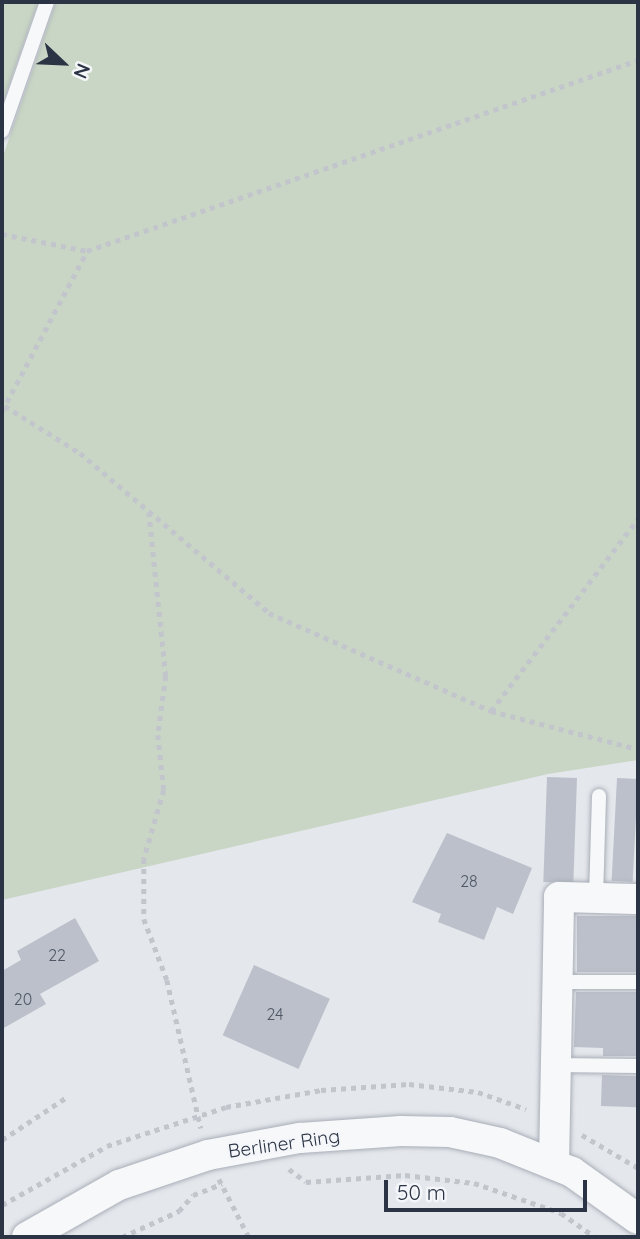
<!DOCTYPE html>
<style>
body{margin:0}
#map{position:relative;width:640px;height:1239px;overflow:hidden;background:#e4e7ec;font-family:Quicksand,sans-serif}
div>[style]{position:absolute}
.green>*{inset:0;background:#c9d6c5}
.building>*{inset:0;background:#bbc0ca;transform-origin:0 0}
.path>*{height:4.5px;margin-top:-2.25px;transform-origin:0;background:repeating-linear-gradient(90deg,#c2c5cb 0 5px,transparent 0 10px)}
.roads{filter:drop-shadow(0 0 2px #a9aeb7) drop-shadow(0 0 2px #a9aeb7)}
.service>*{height:14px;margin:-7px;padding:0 7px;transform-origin:7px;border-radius:7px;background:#f7f8fa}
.minor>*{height:30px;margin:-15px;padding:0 15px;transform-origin:15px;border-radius:15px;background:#f7f8fa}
span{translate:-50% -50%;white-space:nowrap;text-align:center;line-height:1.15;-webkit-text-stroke:5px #f4f6f9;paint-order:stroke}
.number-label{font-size:16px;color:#4f5766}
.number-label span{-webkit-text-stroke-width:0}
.street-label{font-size:19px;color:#2b3445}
.frame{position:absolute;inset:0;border:4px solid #2b3445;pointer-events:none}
.north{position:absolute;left:28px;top:28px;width:70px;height:70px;-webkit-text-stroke:5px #f4f6f9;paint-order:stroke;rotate:113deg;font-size:19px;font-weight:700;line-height:28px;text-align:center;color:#2b3445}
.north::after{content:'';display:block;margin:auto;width:24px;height:32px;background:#2b3445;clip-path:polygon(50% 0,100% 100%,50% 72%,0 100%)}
.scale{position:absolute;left:384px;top:1180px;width:203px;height:32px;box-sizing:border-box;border:4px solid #2b3445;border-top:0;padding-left:9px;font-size:21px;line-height:24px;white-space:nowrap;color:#2b3445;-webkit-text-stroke:5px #f4f6f9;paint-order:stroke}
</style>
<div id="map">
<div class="green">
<i style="clip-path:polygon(2px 2px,38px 2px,2px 105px)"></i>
<i style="clip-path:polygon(56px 2px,638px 2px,638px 760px,548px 774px,2px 900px,2px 159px)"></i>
</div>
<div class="building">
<i style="left:547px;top:777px;width:30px;height:105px;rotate:2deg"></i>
<i style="left:617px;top:778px;width:21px;height:103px;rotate:3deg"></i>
<i style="clip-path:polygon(447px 833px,532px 868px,513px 914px,497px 907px,484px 940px,438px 922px,441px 914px,412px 902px)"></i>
<i style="left:638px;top:916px;width:56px;height:61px;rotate:90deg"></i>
<i style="clip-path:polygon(75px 918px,99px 961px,40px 994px,46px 1004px,2px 1029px,2px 971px,21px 960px,17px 951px)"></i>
<i style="left:254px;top:965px;width:83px;height:77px;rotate:24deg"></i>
<i style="clip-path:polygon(576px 992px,638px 992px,638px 1056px,603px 1056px,603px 1048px,574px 1047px)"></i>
<i style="left:602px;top:1075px;width:36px;height:31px;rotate:2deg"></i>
</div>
<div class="path">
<i style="left:2px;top:234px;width:87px;rotate:11.3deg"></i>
<i style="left:5px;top:406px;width:89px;rotate:32.1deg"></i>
<i style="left:80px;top:453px;width:248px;rotate:40.2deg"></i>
<i style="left:269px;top:613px;width:243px;rotate:23.8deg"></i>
<i style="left:491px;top:711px;width:242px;rotate:-52.6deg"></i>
<i style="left:2px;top:411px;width:181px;rotate:-62deg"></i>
<i style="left:87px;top:251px;width:583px;rotate:-19.12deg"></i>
<i style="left:149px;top:512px;width:165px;rotate:84.1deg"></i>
<i style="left:166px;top:676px;width:60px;rotate:97.7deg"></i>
<i style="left:158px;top:735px;width:55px;rotate:83.8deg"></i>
<i style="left:164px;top:790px;width:72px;rotate:106.2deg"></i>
<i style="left:144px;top:859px;width:60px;rotate:90deg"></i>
<i style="left:144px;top:919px;width:65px;rotate:69.3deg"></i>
<i style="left:167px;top:980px;width:152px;rotate:77.1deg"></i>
<i style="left:491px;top:711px;width:152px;rotate:14.5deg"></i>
<i style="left:582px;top:1135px;width:65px;rotate:30.5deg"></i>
<i style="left:2px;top:1140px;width:78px;rotate:-33.5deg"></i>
<i style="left:289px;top:1169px;width:21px;rotate:37deg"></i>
<i style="left:306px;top:1182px;width:99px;rotate:-4deg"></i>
<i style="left:405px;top:1175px;width:69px;rotate:6.6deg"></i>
<i style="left:474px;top:1183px;width:92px;rotate:19deg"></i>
<i style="left:561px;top:1213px;width:42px;rotate:35.2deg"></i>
<i style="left:219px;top:1179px;width:65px;rotate:62.7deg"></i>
<i style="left:2px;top:1205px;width:120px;rotate:-29.3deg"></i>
<i style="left:107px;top:1146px;width:125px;rotate:-18.1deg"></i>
<i style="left:226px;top:1107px;width:97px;rotate:-10.1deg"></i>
<i style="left:321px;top:1090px;width:88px;rotate:-3.9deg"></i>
<i style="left:409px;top:1084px;width:69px;rotate:6.6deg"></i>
<i style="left:478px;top:1092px;width:51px;rotate:19.5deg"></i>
<i style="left:122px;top:1237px;width:63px;rotate:-24.5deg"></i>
<i style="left:179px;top:1211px;width:21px;rotate:-49deg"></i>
<i style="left:193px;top:1195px;width:31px;rotate:-21deg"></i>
</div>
<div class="roads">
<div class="service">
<i style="left:2px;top:131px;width:137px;rotate:-70.8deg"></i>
<i style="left:596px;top:898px;width:102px;rotate:-88.3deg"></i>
<i style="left:557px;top:982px;width:81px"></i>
<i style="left:556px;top:1065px;width:82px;rotate:0.7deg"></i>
</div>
<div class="minor">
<i style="left:554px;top:1164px;width:267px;rotate:-88.9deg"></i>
<i style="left:559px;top:897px;width:79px;rotate:1.5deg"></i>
<i style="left:27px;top:1237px;width:106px;rotate:-29.5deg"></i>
<i style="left:119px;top:1185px;width:94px;rotate:-18.6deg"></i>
<i style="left:208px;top:1155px;width:94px;rotate:-10.5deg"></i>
<i style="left:300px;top:1138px;width:101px;rotate:-4deg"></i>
<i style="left:401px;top:1131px;width:49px;rotate:1.2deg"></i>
<i style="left:450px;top:1132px;width:51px;rotate:12.4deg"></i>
<i style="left:500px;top:1143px;width:78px;rotate:21.9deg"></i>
<i style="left:572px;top:1172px;width:81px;rotate:35.5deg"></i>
</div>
</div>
<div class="number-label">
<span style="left:469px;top:881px">28</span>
<span style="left:57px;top:955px">22</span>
<span style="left:23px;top:999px">20</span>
<span style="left:275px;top:1014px">24</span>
</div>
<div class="street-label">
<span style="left:284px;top:1144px;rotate:-8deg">Berliner Ring</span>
</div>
<div class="frame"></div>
<div class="north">N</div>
<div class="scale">50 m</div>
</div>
